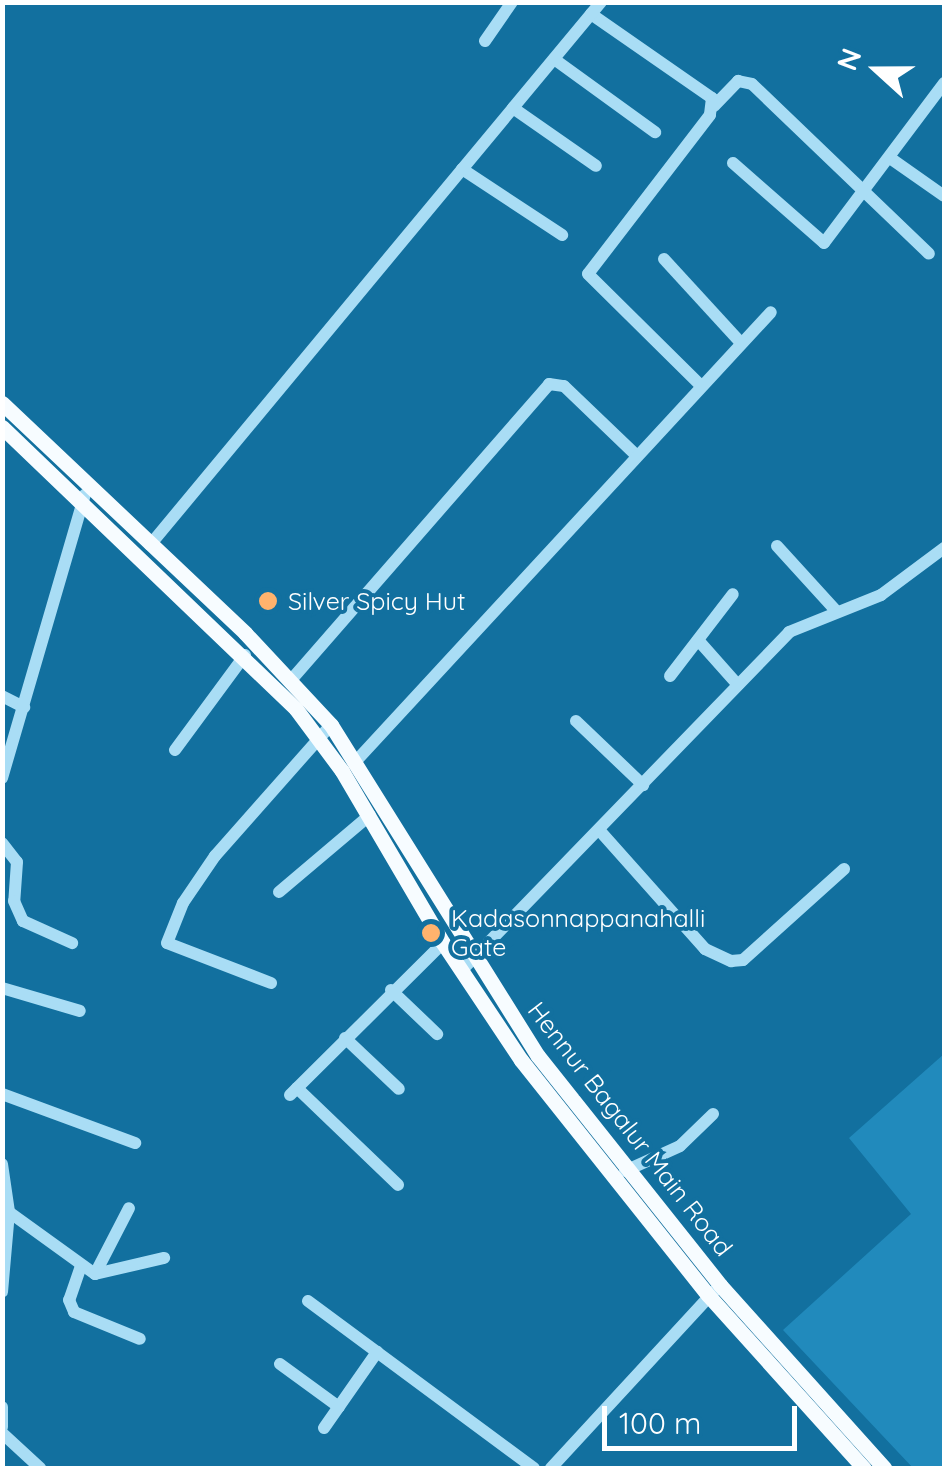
<!DOCTYPE html>
<style>
body{margin:0}
#map{position:relative;width:947px;height:1471px;overflow:hidden;background:#12709f;font-family:Quicksand,sans-serif}
div>[style]{position:absolute}
.green>*{inset:0;background:#218abc}
.minor>*{height:12px;margin:-6px;padding:0 6px;transform-origin:6px;border-radius:6px;background:#a9ddf5}
.major>*{height:15px;margin:-7.5px;padding:0 7.5px;transform-origin:7.5px;border-radius:7.5px;background:#f7fcff}
.dots>*{width:28px;height:28px;translate:-50% -50%;box-sizing:border-box;border:5px solid #12709f;border-radius:50%}
span{translate:-50% -50%;white-space:nowrap;text-align:center;line-height:1.15;-webkit-text-stroke:8px #12709f;paint-order:stroke}
.poi-label{font-size:25px;color:#fff}
.left{translate:0 -50%;text-align:left}
.street-label{font-size:25px;color:#fff}
.frame{position:absolute;inset:0;border:5px solid #fff;pointer-events:none}
.north{position:absolute;left:827px;top:20px;width:100px;height:100px;-webkit-text-stroke:8px #12709f;paint-order:stroke;rotate:291deg;font-size:28px;font-weight:700;line-height:40px;text-align:center;color:#fff}
.north::after{content:'';display:block;margin:auto;width:35px;height:45px;background:#fff;clip-path:polygon(50% 0,100% 100%,50% 72%,0 100%)}
.scale{position:absolute;left:602px;top:1406px;width:195px;height:45px;box-sizing:border-box;border:5px solid #fff;border-top:0;padding-left:12px;font-size:30px;line-height:35px;white-space:nowrap;color:#fff;-webkit-text-stroke:8px #12709f;paint-order:stroke}
</style>
<div id="map">
<div class="green">
<i style="clip-path:polygon(944px 1054px,944px 1468px,913px 1468px,783px 1330px,911px 1214px,849px 1138px)"></i>
</div>
<div class="minor">
<i style="left:591px;top:14px;width:147px;rotate:34.8deg"></i>
<i style="left:712px;top:98px;width:17px;rotate:97deg"></i>
<i style="left:710px;top:115px;width:200px;rotate:127.5deg"></i>
<i style="left:588px;top:274px;width:159px;rotate:44.7deg"></i>
<i style="left:485px;top:41px;width:47px;rotate:-55.3deg"></i>
<i style="left:554px;top:59px;width:125px;rotate:35.9deg"></i>
<i style="left:714px;top:106px;width:35px;rotate:-46deg"></i>
<i style="left:738px;top:81px;width:14px;rotate:12deg"></i>
<i style="left:752px;top:84px;width:245px;rotate:43.8deg"></i>
<i style="left:513px;top:108px;width:101px;rotate:34.9deg"></i>
<i style="left:890px;top:158px;width:66px;rotate:35.1deg"></i>
<i style="left:733px;top:163px;width:121px;rotate:41.3deg"></i>
<i style="left:824px;top:243px;width:200px;rotate:-53.1deg"></i>
<i style="left:462px;top:169px;width:120px;rotate:33.4deg"></i>
<i style="left:664px;top:259px;width:114px;rotate:47.5deg"></i>
<i style="left:150px;top:545px;width:706px;rotate:-50.29deg"></i>
<i style="left:777px;top:546px;width:89px;rotate:47.7deg"></i>
<i style="left:698px;top:640px;width:60px;rotate:48.4deg"></i>
<i style="left:670px;top:676px;width:103px;rotate:-52.5deg"></i>
<i style="left:292px;top:679px;width:391px;rotate:-48.9deg"></i>
<i style="left:549px;top:384px;width:15px;rotate:8deg"></i>
<i style="left:564px;top:386px;width:101px;rotate:43.8deg"></i>
<i style="left:2px;top:696px;width:25px;rotate:27deg"></i>
<i style="left:576px;top:721px;width:93px;rotate:43.7deg"></i>
<i style="left:175px;top:750px;width:118px;rotate:-53.6deg"></i>
<i style="left:356px;top:761px;width:611px;rotate:-47.25deg"></i>
<i style="left:2px;top:778px;width:295px;rotate:-73.7deg"></i>
<i style="left:600px;top:831px;width:158px;rotate:48.3deg"></i>
<i style="left:705px;top:949px;width:29px;rotate:25deg"></i>
<i style="left:731px;top:961px;width:12px;rotate:-5deg"></i>
<i style="left:743px;top:960px;width:136px;rotate:-42deg"></i>
<i style="left:2px;top:843px;width:24px;rotate:52deg"></i>
<i style="left:17px;top:862px;width:39px;rotate:94deg"></i>
<i style="left:14px;top:901px;width:22px;rotate:66deg"></i>
<i style="left:23px;top:921px;width:54px;rotate:24.2deg"></i>
<i style="left:279px;top:892px;width:119px;rotate:-40.2deg"></i>
<i style="left:461px;top:971px;width:472px;rotate:-45.9deg"></i>
<i style="left:789px;top:632px;width:99px;rotate:-21.9deg"></i>
<i style="left:881px;top:595px;width:79px;rotate:-36.7deg"></i>
<i style="left:271px;top:983px;width:111px;rotate:-159deg"></i>
<i style="left:167px;top:943px;width:43px;rotate:-68.2deg"></i>
<i style="left:183px;top:903px;width:57px;rotate:-55.8deg"></i>
<i style="left:215px;top:856px;width:175px;rotate:-48.5deg"></i>
<i style="left:2px;top:988px;width:81px;rotate:16.4deg"></i>
<i style="left:391px;top:990px;width:64px;rotate:43.7deg"></i>
<i style="left:345px;top:1038px;width:74px;rotate:43.4deg"></i>
<i style="left:297px;top:1088px;width:140px;rotate:43.8deg"></i>
<i style="left:2px;top:1094px;width:142px;rotate:20.2deg"></i>
<i style="left:290px;top:1095px;width:216px;rotate:-44.8deg"></i>
<i style="left:2px;top:1164px;width:49px;rotate:81.7deg"></i>
<i style="left:9px;top:1212px;width:80px;rotate:95deg"></i>
<i style="left:625px;top:1171px;width:60px;rotate:-24.4deg"></i>
<i style="left:680px;top:1146px;width:46px;rotate:-44.1deg"></i>
<i style="left:9px;top:1212px;width:106px;rotate:35.8deg"></i>
<i style="left:95px;top:1274px;width:71px;rotate:-13.1deg"></i>
<i style="left:81px;top:1266px;width:36px;rotate:109deg"></i>
<i style="left:69px;top:1300px;width:13px;rotate:67deg"></i>
<i style="left:74px;top:1312px;width:71px;rotate:22.2deg"></i>
<i style="left:95px;top:1274px;width:74px;rotate:-62.7deg"></i>
<i style="left:308px;top:1301px;width:281px;rotate:36.5deg"></i>
<i style="left:280px;top:1364px;width:73px;rotate:36.1deg"></i>
<i style="left:2px;top:1407px;width:20px;rotate:90deg"></i>
<i style="left:324px;top:1428px;width:93px;rotate:-55.1deg"></i>
<i style="left:2px;top:1433px;width:52px;rotate:42.6deg"></i>
<i style="left:551px;top:1468px;width:242px;rotate:-47.3deg"></i>
</div>
<div class="major">
<i style="left:2px;top:403px;width:335px;rotate:43.4deg"></i>
<i style="left:245px;top:633px;width:126px;rotate:46.9deg"></i>
<i style="left:331px;top:725px;width:390px;rotate:58deg"></i>
<i style="left:538px;top:1056px;width:293px;rotate:51.5deg"></i>
<i style="left:720px;top:1285px;width:246px;rotate:48.1deg"></i>
<i style="left:2px;top:427px;width:407px;rotate:43.8deg"></i>
<i style="left:296px;top:709px;width:77px;rotate:53.4deg"></i>
<i style="left:342px;top:771px;width:199px;rotate:59.6deg"></i>
<i style="left:443px;top:943px;width:141px;rotate:56.3deg"></i>
<i style="left:521px;top:1060px;width:300px;rotate:51.5deg"></i>
<i style="left:708px;top:1295px;width:233px;rotate:48deg"></i>
</div>
<div class="dots">
<i style="left:268px;top:601px;background:#ffb36d"></i>
<i style="left:431px;top:933px;background:#ffb36d"></i>
</div>
<div class="poi-label">
<span class="left" style="left:288px;top:601px">Silver Spicy Hut</span>
<span class="left" style="left:451px;top:933px">Kadasonnappanahalli<br>Gate</span>
</div>
<div class="street-label">
<span style="left:630px;top:1129px;rotate:52deg">Hennur Bagalur Main Road</span>
</div>
<div class="frame"></div>
<div class="north">N</div>
<div class="scale">100 m</div>
</div>
